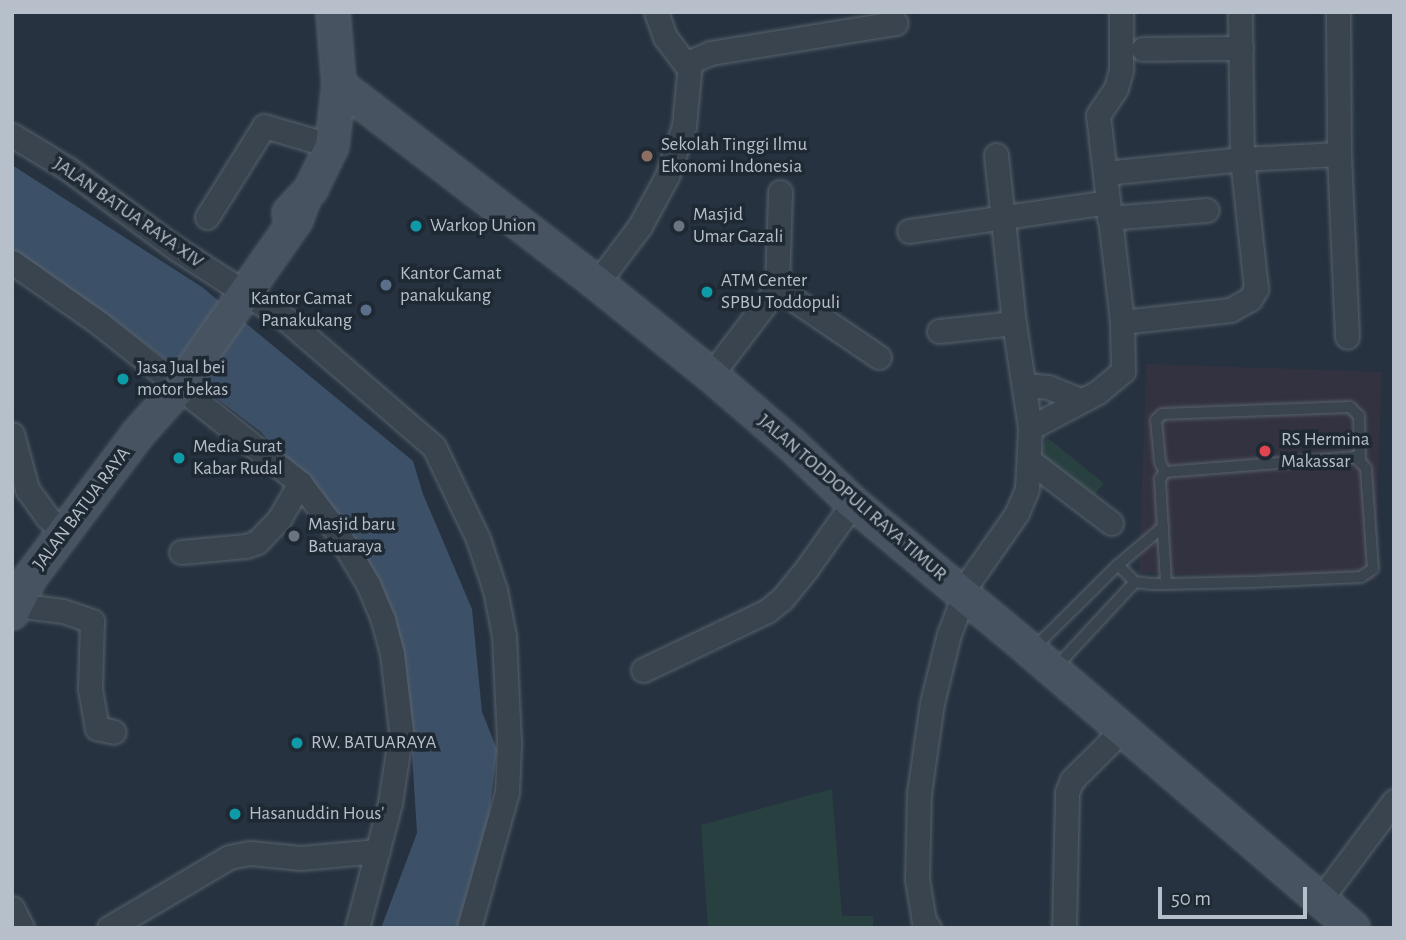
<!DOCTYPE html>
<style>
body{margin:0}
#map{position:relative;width:1406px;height:940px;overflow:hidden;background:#26323f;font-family:"Alegreya Sans",sans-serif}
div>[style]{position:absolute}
.medical>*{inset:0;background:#333240;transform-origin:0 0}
.green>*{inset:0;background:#294041;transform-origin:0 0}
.water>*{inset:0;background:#3c5067}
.roads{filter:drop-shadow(0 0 2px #58626d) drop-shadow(0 0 2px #58626d)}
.service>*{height:10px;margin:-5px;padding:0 5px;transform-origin:5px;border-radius:5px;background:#3a444f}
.minor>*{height:23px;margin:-11.5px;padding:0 11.5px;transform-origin:11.5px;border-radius:11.5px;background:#3a444f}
.secondary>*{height:32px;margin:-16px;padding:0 16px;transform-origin:16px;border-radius:16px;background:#485362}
.dots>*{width:19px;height:19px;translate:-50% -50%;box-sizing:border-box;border:4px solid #1f2934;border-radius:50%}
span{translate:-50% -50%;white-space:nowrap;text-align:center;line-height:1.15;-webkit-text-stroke:7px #1f2934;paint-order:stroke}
.poi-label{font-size:19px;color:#b7bfca}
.left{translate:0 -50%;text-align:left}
.right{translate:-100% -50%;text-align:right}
.street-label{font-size:19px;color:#b7bfca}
.frame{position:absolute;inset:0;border:14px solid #b7bfca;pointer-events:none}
.scale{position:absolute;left:1158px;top:887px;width:149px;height:32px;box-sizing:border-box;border:4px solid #b7bfca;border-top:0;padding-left:9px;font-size:21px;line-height:24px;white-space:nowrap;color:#b7bfca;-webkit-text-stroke:5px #1f2934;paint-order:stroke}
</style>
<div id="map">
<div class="medical">
<i style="left:1382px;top:372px;width:209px;height:236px;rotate:92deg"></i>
</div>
<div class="green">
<i style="left:1048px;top:438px;width:72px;height:23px;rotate:39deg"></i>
<i style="clip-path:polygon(832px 789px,842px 916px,873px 916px,873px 928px,708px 928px,701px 825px)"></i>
</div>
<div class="water">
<i style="clip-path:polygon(12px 165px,202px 287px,413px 461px,423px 494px,472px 609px,482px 712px,497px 749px,488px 826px,457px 928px,381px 928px,417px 833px,410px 723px,395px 616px,338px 520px,261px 432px,105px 313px,12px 254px)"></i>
</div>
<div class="roads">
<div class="service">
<i style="left:1165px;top:472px;width:11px;rotate:-117deg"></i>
<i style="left:1160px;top:462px;width:42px;rotate:-95.4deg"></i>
<i style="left:1156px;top:420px;width:8px;rotate:-45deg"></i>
<i style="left:1162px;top:414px;width:188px;rotate:-2.1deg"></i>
<i style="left:1350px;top:407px;width:13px;rotate:45deg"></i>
<i style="left:1359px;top:416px;width:45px;rotate:88.7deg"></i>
<i style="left:1118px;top:565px;width:24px;rotate:45deg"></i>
<i style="left:1135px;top:582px;width:17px;rotate:7deg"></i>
<i style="left:1152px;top:584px;width:14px"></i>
<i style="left:1166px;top:584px;width:87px;rotate:-1.3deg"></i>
<i style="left:1253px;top:582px;width:108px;rotate:-2.7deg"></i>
<i style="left:1361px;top:577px;width:14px;rotate:-34deg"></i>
<i style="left:1373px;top:569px;width:101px;rotate:-94deg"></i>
<i style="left:1366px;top:468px;width:16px;rotate:-135deg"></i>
<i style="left:1355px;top:457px;width:191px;rotate:175.5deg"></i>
<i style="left:1165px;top:472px;width:9px;rotate:126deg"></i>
<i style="left:1160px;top:479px;width:105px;rotate:86.7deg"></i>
<i style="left:1033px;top:649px;width:120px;rotate:-44.7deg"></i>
<i style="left:1118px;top:565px;width:59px;rotate:-40.2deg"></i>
<i style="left:1056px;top:667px;width:116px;rotate:-47.1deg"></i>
</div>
<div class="minor">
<i style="left:656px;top:12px;width:27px;rotate:70deg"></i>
<i style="left:665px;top:37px;width:39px;rotate:53deg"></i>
<i style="left:1338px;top:12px;width:142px;rotate:89.6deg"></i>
<i style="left:1339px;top:154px;width:183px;rotate:87.5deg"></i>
<i style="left:1143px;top:49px;width:98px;rotate:-0.6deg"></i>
<i style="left:12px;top:135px;width:66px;rotate:31.3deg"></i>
<i style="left:68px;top:169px;width:135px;rotate:36.3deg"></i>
<i style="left:177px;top:249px;width:131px;rotate:32.8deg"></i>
<i style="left:287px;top:320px;width:194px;rotate:40.8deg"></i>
<i style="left:434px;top:447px;width:102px;rotate:64.4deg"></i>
<i style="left:478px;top:539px;width:54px;rotate:71.6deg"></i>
<i style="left:495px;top:590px;width:47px;rotate:78.9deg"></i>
<i style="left:504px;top:636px;width:107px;rotate:87.3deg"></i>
<i style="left:509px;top:743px;width:49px;rotate:92.3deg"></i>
<i style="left:507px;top:792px;width:141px;rotate:105.6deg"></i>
<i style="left:996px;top:155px;width:169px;rotate:83.9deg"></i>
<i style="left:1105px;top:173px;width:138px;rotate:-5.8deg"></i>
<i style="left:1242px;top:159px;width:97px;rotate:-3deg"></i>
<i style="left:207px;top:217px;width:107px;rotate:-57.9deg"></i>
<i style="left:264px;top:126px;width:71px;rotate:16.4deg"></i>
<i style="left:1109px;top:218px;width:98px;rotate:-4.7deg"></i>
<i style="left:909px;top:231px;width:201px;rotate:-8.3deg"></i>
<i style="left:12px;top:262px;width:106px;rotate:35deg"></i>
<i style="left:99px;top:323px;width:257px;rotate:38.5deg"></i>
<i style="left:300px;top:483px;width:61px;rotate:52.9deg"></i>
<i style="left:337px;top:532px;width:61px;rotate:59.2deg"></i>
<i style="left:368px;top:584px;width:39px;rotate:67deg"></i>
<i style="left:383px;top:620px;width:35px;rotate:75deg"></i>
<i style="left:392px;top:654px;width:78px;rotate:83.3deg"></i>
<i style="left:401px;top:731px;width:73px;rotate:98.7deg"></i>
<i style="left:390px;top:803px;width:129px;rotate:104.8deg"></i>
<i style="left:597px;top:283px;width:71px;rotate:-53deg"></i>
<i style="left:640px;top:226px;width:57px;rotate:-61.6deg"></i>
<i style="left:667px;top:176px;width:53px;rotate:-71.2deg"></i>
<i style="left:684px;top:126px;width:64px;rotate:-84.6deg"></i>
<i style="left:690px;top:62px;width:22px;rotate:-24deg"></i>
<i style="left:710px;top:53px;width:188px;rotate:-9.2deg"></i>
<i style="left:777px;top:288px;width:123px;rotate:34.1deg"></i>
<i style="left:1122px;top:322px;width:109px;rotate:-6.3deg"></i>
<i style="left:1230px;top:310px;width:23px;rotate:-29deg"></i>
<i style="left:1250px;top:299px;width:12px;rotate:-59deg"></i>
<i style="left:1256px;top:289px;width:131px;rotate:-96.1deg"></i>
<i style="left:1242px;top:159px;width:147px;rotate:-90.8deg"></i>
<i style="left:939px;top:331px;width:75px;rotate:-6.1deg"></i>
<i style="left:1014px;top:323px;width:106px;rotate:81.3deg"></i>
<i style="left:1030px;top:428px;width:61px;rotate:92.8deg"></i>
<i style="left:1027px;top:489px;width:26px;rotate:113deg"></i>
<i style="left:1017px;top:513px;width:98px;rotate:125deg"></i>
<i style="left:711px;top:375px;width:109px;rotate:-52.8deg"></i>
<i style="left:777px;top:288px;width:96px;rotate:-88.2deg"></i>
<i style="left:1025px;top:385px;width:23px;rotate:5deg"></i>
<i style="left:1048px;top:387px;width:35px;rotate:22deg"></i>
<i style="left:1030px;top:428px;width:77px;rotate:-27.9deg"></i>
<i style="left:1098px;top:392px;width:33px;rotate:-40deg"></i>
<i style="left:1123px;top:371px;width:49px;rotate:-91.2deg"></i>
<i style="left:1122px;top:322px;width:208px;rotate:-96.6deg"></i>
<i style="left:1098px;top:115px;width:32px;rotate:-56deg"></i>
<i style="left:1116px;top:88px;width:19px;rotate:-74deg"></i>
<i style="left:1121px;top:70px;width:58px;rotate:-90deg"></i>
<i style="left:12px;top:434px;width:57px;rotate:74.7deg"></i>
<i style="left:27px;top:489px;width:34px;rotate:54deg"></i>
<i style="left:47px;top:517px;width:25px;rotate:40deg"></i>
<i style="left:1030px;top:461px;width:102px;rotate:37.4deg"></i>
<i style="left:181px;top:552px;width:65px;rotate:-5.3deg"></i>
<i style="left:246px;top:546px;width:12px;rotate:-20deg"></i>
<i style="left:257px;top:542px;width:32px;rotate:-46deg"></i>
<i style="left:279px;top:519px;width:42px;rotate:-59.7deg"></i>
<i style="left:16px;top:605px;width:47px;rotate:7.3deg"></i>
<i style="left:63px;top:611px;width:31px;rotate:19deg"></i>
<i style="left:92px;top:621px;width:68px;rotate:91.7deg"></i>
<i style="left:90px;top:689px;width:40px;rotate:80deg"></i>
<i style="left:97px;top:728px;width:17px;rotate:13deg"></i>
<i style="left:643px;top:670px;width:137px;rotate:-25.4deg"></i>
<i style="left:767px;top:611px;width:19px;rotate:-39deg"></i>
<i style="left:782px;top:599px;width:40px;rotate:-51deg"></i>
<i style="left:807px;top:568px;width:80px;rotate:-54.7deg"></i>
<i style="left:1320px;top:900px;width:124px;rotate:-53.2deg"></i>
<i style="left:12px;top:908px;width:22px;rotate:63deg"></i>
<i style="left:109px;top:928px;width:139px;rotate:-30.6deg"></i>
<i style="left:229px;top:857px;width:21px;rotate:-11deg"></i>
<i style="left:250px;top:853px;width:51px;rotate:5.6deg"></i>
<i style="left:301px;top:858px;width:77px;rotate:-5.2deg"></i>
<i style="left:929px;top:928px;width:9px;rotate:-126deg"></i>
<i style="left:924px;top:921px;width:43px;rotate:-99.5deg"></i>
<i style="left:917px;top:879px;width:86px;rotate:-88.7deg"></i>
<i style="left:919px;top:793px;width:91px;rotate:-81.8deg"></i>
<i style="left:932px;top:703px;width:71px;rotate:-76.2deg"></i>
<i style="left:949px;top:634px;width:42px;rotate:-69deg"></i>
<i style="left:1064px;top:928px;width:136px;rotate:-88.7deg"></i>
<i style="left:1067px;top:792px;width:13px;rotate:-67deg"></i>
<i style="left:1072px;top:780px;width:69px;rotate:-45deg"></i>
</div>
<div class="secondary">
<i style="left:339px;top:85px;width:325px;rotate:37.5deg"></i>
<i style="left:597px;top:283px;width:146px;rotate:38.9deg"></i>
<i style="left:711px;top:375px;width:106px;rotate:40.8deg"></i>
<i style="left:791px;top:444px;width:86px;rotate:43.6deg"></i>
<i style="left:853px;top:503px;width:231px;rotate:39.7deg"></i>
<i style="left:1031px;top:651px;width:425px;rotate:40.7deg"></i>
<i style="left:289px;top:213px;width:33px;rotate:-47deg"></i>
<i style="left:311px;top:189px;width:48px;rotate:-64deg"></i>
<i style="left:332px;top:146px;width:61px;rotate:-83.5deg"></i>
<i style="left:339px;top:85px;width:73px;rotate:-94.7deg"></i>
<i style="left:12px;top:613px;width:38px;rotate:-63deg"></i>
<i style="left:29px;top:579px;width:180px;rotate:-53.1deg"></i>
<i style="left:137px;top:435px;width:62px;rotate:-48.3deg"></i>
<i style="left:178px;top:389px;width:206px;rotate:-55.1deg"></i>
<i style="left:296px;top:220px;width:20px;rotate:-70deg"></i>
</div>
</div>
<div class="dots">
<i style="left:647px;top:156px;background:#8d6e63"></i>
<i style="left:416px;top:226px;background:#0f9aa8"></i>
<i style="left:679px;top:226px;background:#6b7280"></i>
<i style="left:386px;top:285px;background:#5c6f8a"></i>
<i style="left:707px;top:292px;background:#0f9aa8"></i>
<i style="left:366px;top:310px;background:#5c6f8a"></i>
<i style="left:123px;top:379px;background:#0f9aa8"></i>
<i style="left:1265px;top:451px;background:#e0444e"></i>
<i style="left:179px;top:458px;background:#0f9aa8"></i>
<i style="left:294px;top:536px;background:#6b7280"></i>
<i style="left:297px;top:743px;background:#0f9aa8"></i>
<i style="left:235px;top:814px;background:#0f9aa8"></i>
</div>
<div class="poi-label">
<span class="left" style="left:661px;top:156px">Sekolah Tinggi Ilmu<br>Ekonomi Indonesia</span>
<span class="left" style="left:693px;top:226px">Masjid<br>Umar Gazali</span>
<span class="left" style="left:430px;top:226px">Warkop Union</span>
<span class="left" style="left:400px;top:285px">Kantor Camat<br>panakukang</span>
<span class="left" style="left:721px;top:292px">ATM Center<br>SPBU Toddopuli</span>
<span class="right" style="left:352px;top:310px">Kantor Camat<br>Panakukang</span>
<span class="left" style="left:137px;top:379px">Jasa Jual bei<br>motor bekas</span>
<span class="left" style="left:1281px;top:451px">RS Hermina<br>Makassar</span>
<span class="left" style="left:193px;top:458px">Media Surat<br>Kabar Rudal</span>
<span class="left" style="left:308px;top:536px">Masjid baru<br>Batuaraya</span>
<span class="left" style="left:311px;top:743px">RW. BATUARAYA</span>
<span class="left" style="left:249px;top:814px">Hasanuddin Hous'</span>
</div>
<div class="street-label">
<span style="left:128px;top:213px;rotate:35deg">JALAN BATUA RAYA XIV</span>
<span style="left:852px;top:498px;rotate:41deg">JALAN TODDOPULI RAYA TIMUR</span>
<span style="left:82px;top:509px;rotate:-53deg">JALAN BATUA RAYA</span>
</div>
<div class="frame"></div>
<div class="scale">50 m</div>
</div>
